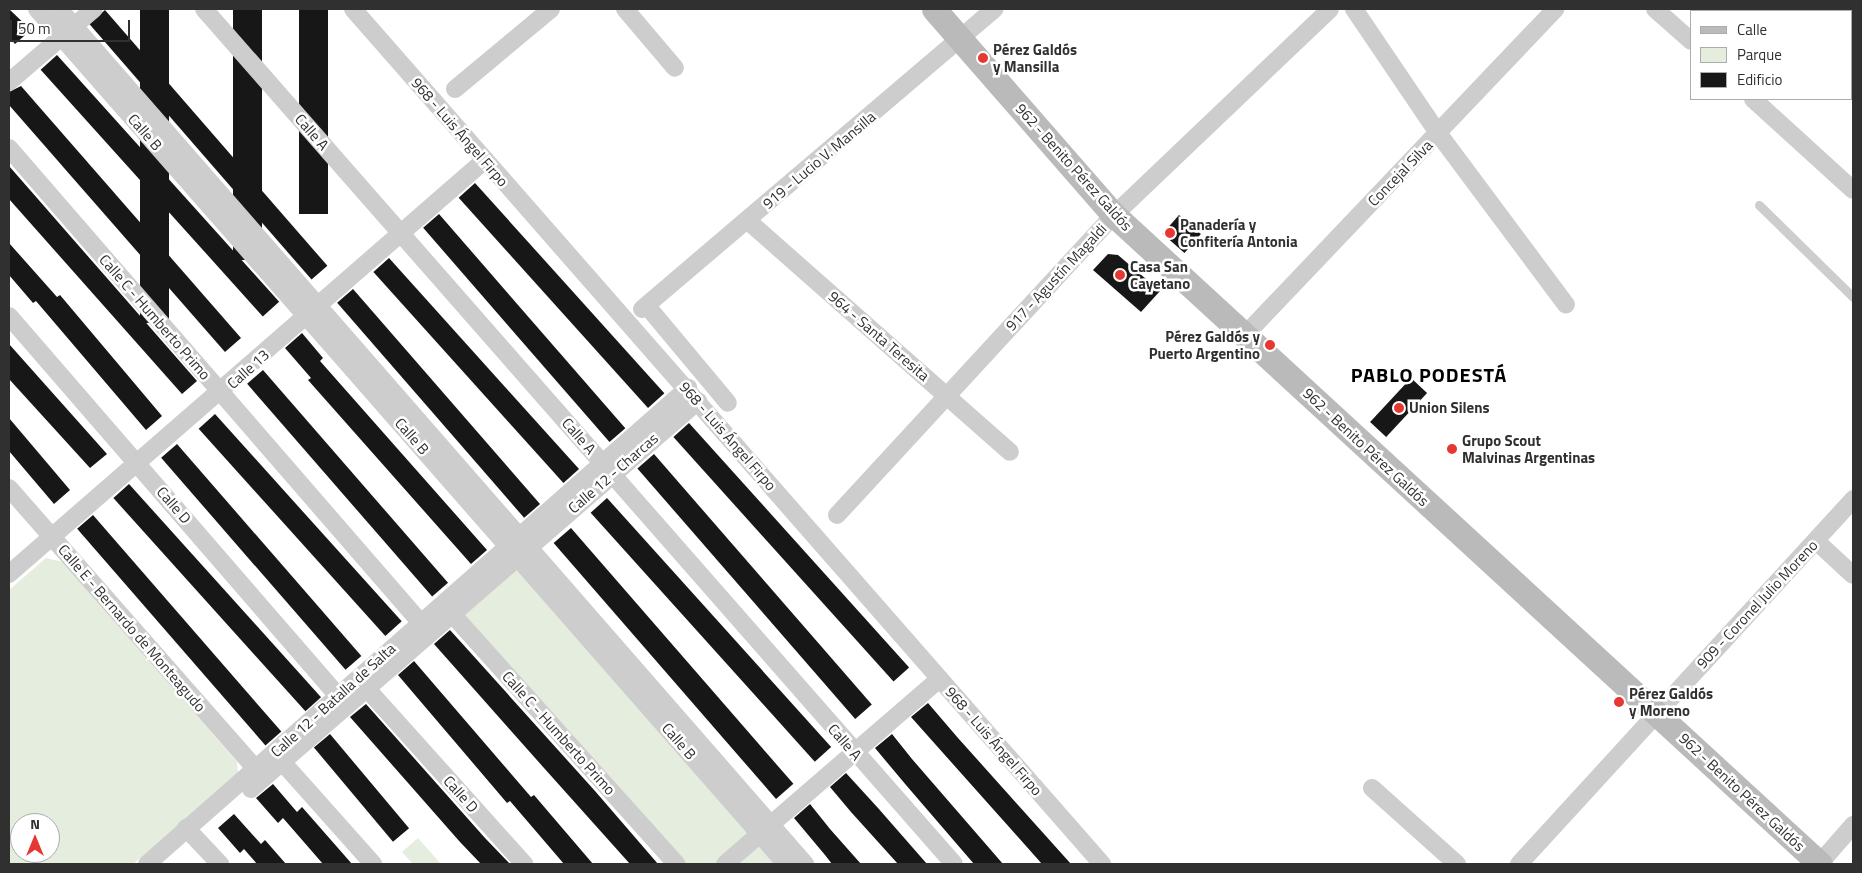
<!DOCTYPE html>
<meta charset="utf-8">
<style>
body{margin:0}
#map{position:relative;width:1862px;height:873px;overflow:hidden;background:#fff;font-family:"Titillium Web",sans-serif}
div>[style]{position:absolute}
.green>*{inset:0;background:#e5edde}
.building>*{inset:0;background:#171717;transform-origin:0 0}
.lane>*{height:9px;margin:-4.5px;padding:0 4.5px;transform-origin:4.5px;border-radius:4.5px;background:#cdcdcd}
.street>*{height:18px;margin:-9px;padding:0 9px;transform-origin:9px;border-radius:9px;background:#cdcdcd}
.secondary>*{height:25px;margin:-12.5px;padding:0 12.5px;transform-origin:12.5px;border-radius:12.5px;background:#bababa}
.dots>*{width:14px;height:14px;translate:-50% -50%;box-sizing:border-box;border:2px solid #fff;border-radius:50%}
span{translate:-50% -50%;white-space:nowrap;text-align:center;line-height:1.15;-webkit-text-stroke:5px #fff;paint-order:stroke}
.poi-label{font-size:15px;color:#303030;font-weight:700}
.left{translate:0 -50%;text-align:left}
.right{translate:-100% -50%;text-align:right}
.street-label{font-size:15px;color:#303030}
.district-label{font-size:20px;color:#000;font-weight:700;letter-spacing:1px}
.frame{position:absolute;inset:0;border:10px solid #303030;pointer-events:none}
.legend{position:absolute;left:1690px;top:10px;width:162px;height:90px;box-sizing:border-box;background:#fff;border:1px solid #acacac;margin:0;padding:6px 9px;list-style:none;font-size:15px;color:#303030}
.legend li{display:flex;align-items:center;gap:10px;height:25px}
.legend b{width:25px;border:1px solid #acacac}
.north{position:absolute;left:10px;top:813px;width:50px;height:50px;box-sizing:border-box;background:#fff;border:1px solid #acacac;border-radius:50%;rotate:0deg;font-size:14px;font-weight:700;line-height:20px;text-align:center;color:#303030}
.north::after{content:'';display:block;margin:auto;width:18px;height:22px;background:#e63733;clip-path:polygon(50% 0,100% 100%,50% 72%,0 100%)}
.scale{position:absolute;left:10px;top:20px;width:120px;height:22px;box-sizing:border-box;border:2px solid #303030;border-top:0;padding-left:6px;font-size:15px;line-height:18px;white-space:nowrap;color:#303030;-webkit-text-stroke:4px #fff;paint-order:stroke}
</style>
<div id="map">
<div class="green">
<i style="clip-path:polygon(517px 556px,786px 864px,676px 864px,451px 613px)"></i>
<i style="clip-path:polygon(evenodd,46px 558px,63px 562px,237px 762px,238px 773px,133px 864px,9px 864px,9px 590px,46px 558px,20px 823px,50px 823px,50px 853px,20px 853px,20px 823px)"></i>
<i style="clip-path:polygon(418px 838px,440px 863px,438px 864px,413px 864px,402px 852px)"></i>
</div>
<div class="building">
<i style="clip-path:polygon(9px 9px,31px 30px,15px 44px,9px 37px)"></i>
<i style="left:140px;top:9px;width:29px;height:314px"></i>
<i style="left:233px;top:9px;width:29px;height:251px"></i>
<i style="left:299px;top:9px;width:29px;height:205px"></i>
<i style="left:105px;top:10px;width:339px;height:21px;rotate:49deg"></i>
<i style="left:57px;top:55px;width:332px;height:22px;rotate:48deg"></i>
<i style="clip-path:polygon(21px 86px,241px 338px,225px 352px,9px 105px,9px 92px)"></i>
<i style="clip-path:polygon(9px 166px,197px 381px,182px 394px,9px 199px)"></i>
<i style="left:475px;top:183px;width:283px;height:22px;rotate:48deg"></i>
<i style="left:439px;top:214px;width:284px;height:21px;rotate:49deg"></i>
<i style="left:1179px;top:215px;width:29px;height:25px;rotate:41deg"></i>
<i style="clip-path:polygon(9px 243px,57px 297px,60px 295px,162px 416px,146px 430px,36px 301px,33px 303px,9px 275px)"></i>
<i style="clip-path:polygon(1108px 254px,1118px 255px,1160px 291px,1141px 312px,1093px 270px)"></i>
<i style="left:389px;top:258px;width:284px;height:21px;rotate:48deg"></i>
<i style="left:353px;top:289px;width:285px;height:21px;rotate:49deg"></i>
<i style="clip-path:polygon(302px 333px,323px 358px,320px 361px,487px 550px,471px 564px,308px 380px,311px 378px,285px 348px)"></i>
<i style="clip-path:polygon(9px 344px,107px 454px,90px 468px,9px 379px)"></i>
<i style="left:263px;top:370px;width:282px;height:21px;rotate:49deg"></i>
<i style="left:1411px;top:378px;width:22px;height:60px;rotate:43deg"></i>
<i style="left:215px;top:414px;width:279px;height:22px;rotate:48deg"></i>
<i style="clip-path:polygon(9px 418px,70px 490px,54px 504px,9px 451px)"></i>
<i style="left:689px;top:423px;width:329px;height:21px;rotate:48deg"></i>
<i style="left:177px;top:444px;width:281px;height:21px;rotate:49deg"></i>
<i style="left:654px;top:454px;width:332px;height:22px;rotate:49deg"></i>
<i style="left:129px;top:484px;width:287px;height:21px;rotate:48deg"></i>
<i style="left:607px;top:498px;width:335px;height:22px;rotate:48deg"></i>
<i style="left:93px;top:515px;width:287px;height:21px;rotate:49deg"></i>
<i style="left:571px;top:528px;width:339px;height:23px;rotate:49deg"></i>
<i style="clip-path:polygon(450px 630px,595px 791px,658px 864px,630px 864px,544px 768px,434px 644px)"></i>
<i style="clip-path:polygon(414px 661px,531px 797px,534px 795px,593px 864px,564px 864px,510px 801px,507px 803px,398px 675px)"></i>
<i style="clip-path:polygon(928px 703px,958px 738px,1071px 864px,1042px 864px,993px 809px,911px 717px)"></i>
<i style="clip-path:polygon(366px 704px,485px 838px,510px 864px,481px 864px,460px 842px,350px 717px)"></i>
<i style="left:330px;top:734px;width:123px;height:21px;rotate:50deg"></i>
<i style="clip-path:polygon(892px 734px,912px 759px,1003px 864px,974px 864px,906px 785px,875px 748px)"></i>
<i style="clip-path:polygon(846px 773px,878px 808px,927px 864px,898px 864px,851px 812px,830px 787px)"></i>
<i style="clip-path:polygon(273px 784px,297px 812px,302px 807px,352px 864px,323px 864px,283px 818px,278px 823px,256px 798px)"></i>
<i style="clip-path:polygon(810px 804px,830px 829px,861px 864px,832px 864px,825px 855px,794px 818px)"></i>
<i style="clip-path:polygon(234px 814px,261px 844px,265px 840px,286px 864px,257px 864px,244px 849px,240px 853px,218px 828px)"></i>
</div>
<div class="lane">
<i style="left:1759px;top:205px;width:132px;rotate:44.4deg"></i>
</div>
<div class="street">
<i style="left:37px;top:9px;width:1137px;rotate:48.78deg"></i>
<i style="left:59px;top:9px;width:1135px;rotate:48.89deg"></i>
<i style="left:204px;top:9px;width:1137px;rotate:48.74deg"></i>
<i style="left:353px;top:9px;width:1137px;rotate:48.78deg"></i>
<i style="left:625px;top:9px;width:77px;rotate:49.7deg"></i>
<i style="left:1354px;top:9px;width:150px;rotate:55.9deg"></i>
<i style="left:1438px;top:133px;width:214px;rotate:53.3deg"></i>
<i style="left:1655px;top:9px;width:48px;rotate:41.6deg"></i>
<i style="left:1722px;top:11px;width:3px;rotate:-45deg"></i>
<i style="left:9px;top:82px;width:112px;rotate:-40.7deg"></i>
<i style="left:455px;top:89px;width:125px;rotate:-39.8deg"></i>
<i style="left:1753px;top:99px;width:135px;rotate:42.3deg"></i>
<i style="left:9px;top:148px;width:627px;rotate:49.07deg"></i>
<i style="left:748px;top:221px;width:349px;rotate:41.4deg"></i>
<i style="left:647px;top:306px;width:126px;rotate:50.1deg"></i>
<i style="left:642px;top:309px;width:463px;rotate:-40.4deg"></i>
<i style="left:9px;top:316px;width:503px;rotate:49.11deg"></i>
<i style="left:1245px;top:335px;width:450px;rotate:-46.4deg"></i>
<i style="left:9px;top:488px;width:374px;rotate:48.7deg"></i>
<i style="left:837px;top:515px;width:408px;rotate:-47.3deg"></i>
<i style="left:1114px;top:215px;width:298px;rotate:-43.6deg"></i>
<i style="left:1816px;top:541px;width:50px;rotate:42.6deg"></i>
<i style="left:9px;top:574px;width:631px;rotate:-41.02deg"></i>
<i style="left:444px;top:605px;width:348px;rotate:48.1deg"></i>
<i style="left:360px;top:681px;width:246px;rotate:48.1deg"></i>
<i style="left:276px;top:755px;width:146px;rotate:48.3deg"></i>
<i style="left:1372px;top:788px;width:114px;rotate:41.8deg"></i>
<i style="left:251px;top:789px;width:592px;rotate:-40.96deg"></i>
<i style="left:186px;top:828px;width:50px;rotate:46.6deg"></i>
<i style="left:147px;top:864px;width:721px;rotate:-41.34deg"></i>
<i style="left:725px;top:864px;width:283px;rotate:-40.8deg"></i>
<i style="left:1519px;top:864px;width:495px;rotate:-47.5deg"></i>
<i style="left:1819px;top:864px;width:52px;rotate:-48.9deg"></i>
</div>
<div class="secondary">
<i style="left:934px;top:9px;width:274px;rotate:48.9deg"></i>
<i style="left:1114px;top:215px;width:959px;rotate:42.59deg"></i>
</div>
<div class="dots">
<i style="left:983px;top:58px;background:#e63733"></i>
<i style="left:1170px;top:233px;background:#e63733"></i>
<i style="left:1120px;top:275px;background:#e63733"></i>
<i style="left:1270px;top:345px;background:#e63733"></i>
<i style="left:1399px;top:408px;background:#e63733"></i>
<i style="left:1452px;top:449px;background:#e63733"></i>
<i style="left:1619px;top:702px;background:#e63733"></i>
</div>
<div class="poi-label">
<span class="left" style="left:993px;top:58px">Pérez Galdós<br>y Mansilla</span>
<span class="left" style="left:1180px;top:233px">Panadería y<br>Confitería Antonia</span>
<span class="left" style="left:1130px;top:275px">Casa San<br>Cayetano</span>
<span class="right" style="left:1260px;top:345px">Pérez Galdós y<br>Puerto Argentino</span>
<span class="left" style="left:1409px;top:408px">Union Silens</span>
<span class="left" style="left:1462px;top:449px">Grupo Scout<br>Malvinas Argentinas</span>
<span class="left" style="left:1629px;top:702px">Pérez Galdós<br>y Moreno</span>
</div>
<div class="street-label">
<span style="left:145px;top:132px;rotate:49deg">Calle B</span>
<span style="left:312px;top:132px;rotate:49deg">Calle A</span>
<span style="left:460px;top:132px;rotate:49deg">968 - Luis Ángel Firpo</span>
<span style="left:819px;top:160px;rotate:-40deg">919 - Lucio V. Mansilla</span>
<span style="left:1074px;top:167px;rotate:48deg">962 - Benito Pérez Galdós</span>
<span style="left:1400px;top:173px;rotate:-46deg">Concejal Silva</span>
<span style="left:1056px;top:277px;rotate:-47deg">917 - Agustín Magaldi</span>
<span style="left:155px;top:317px;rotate:49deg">Calle C - Humberto Primo</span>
<span style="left:879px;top:336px;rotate:41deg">964 - Santa Teresita</span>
<span style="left:248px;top:369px;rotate:-42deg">Calle 13</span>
<span style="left:412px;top:436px;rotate:49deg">Calle B</span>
<span style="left:579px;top:436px;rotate:49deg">Calle A</span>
<span style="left:728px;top:436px;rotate:49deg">968 - Luis Ángel Firpo</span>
<span style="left:1366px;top:447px;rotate:43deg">962 - Benito Pérez Galdós</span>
<span style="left:613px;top:473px;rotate:-41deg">Calle 12 - Charcas</span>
<span style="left:174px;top:505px;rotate:49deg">Calle D</span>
<span style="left:1757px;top:604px;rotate:-47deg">909 - Coronel Julio Moreno</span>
<span style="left:132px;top:628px;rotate:49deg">Calle E - Bernardo de Monteagudo</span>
<span style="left:333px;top:700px;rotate:-42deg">Calle 12 - Batalla de Salta</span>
<span style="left:559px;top:733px;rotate:48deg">Calle C - Humberto Primo</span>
<span style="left:679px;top:741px;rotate:49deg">Calle B</span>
<span style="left:994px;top:741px;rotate:49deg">968 - Luis Ángel Firpo</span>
<span style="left:845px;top:742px;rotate:49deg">Calle A</span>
<span style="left:1742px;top:792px;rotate:43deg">962 - Benito Pérez Galdós</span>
<span style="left:461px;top:794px;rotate:48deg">Calle D</span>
</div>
<div class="district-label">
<span style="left:1429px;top:374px">PABLO PODESTÁ</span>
</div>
<div class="frame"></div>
<ul class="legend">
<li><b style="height:6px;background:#bababa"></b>Calle</li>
<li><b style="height:14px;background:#e5edde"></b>Parque</li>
<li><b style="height:14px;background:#171717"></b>Edificio</li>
</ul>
<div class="north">N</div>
<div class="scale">50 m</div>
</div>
